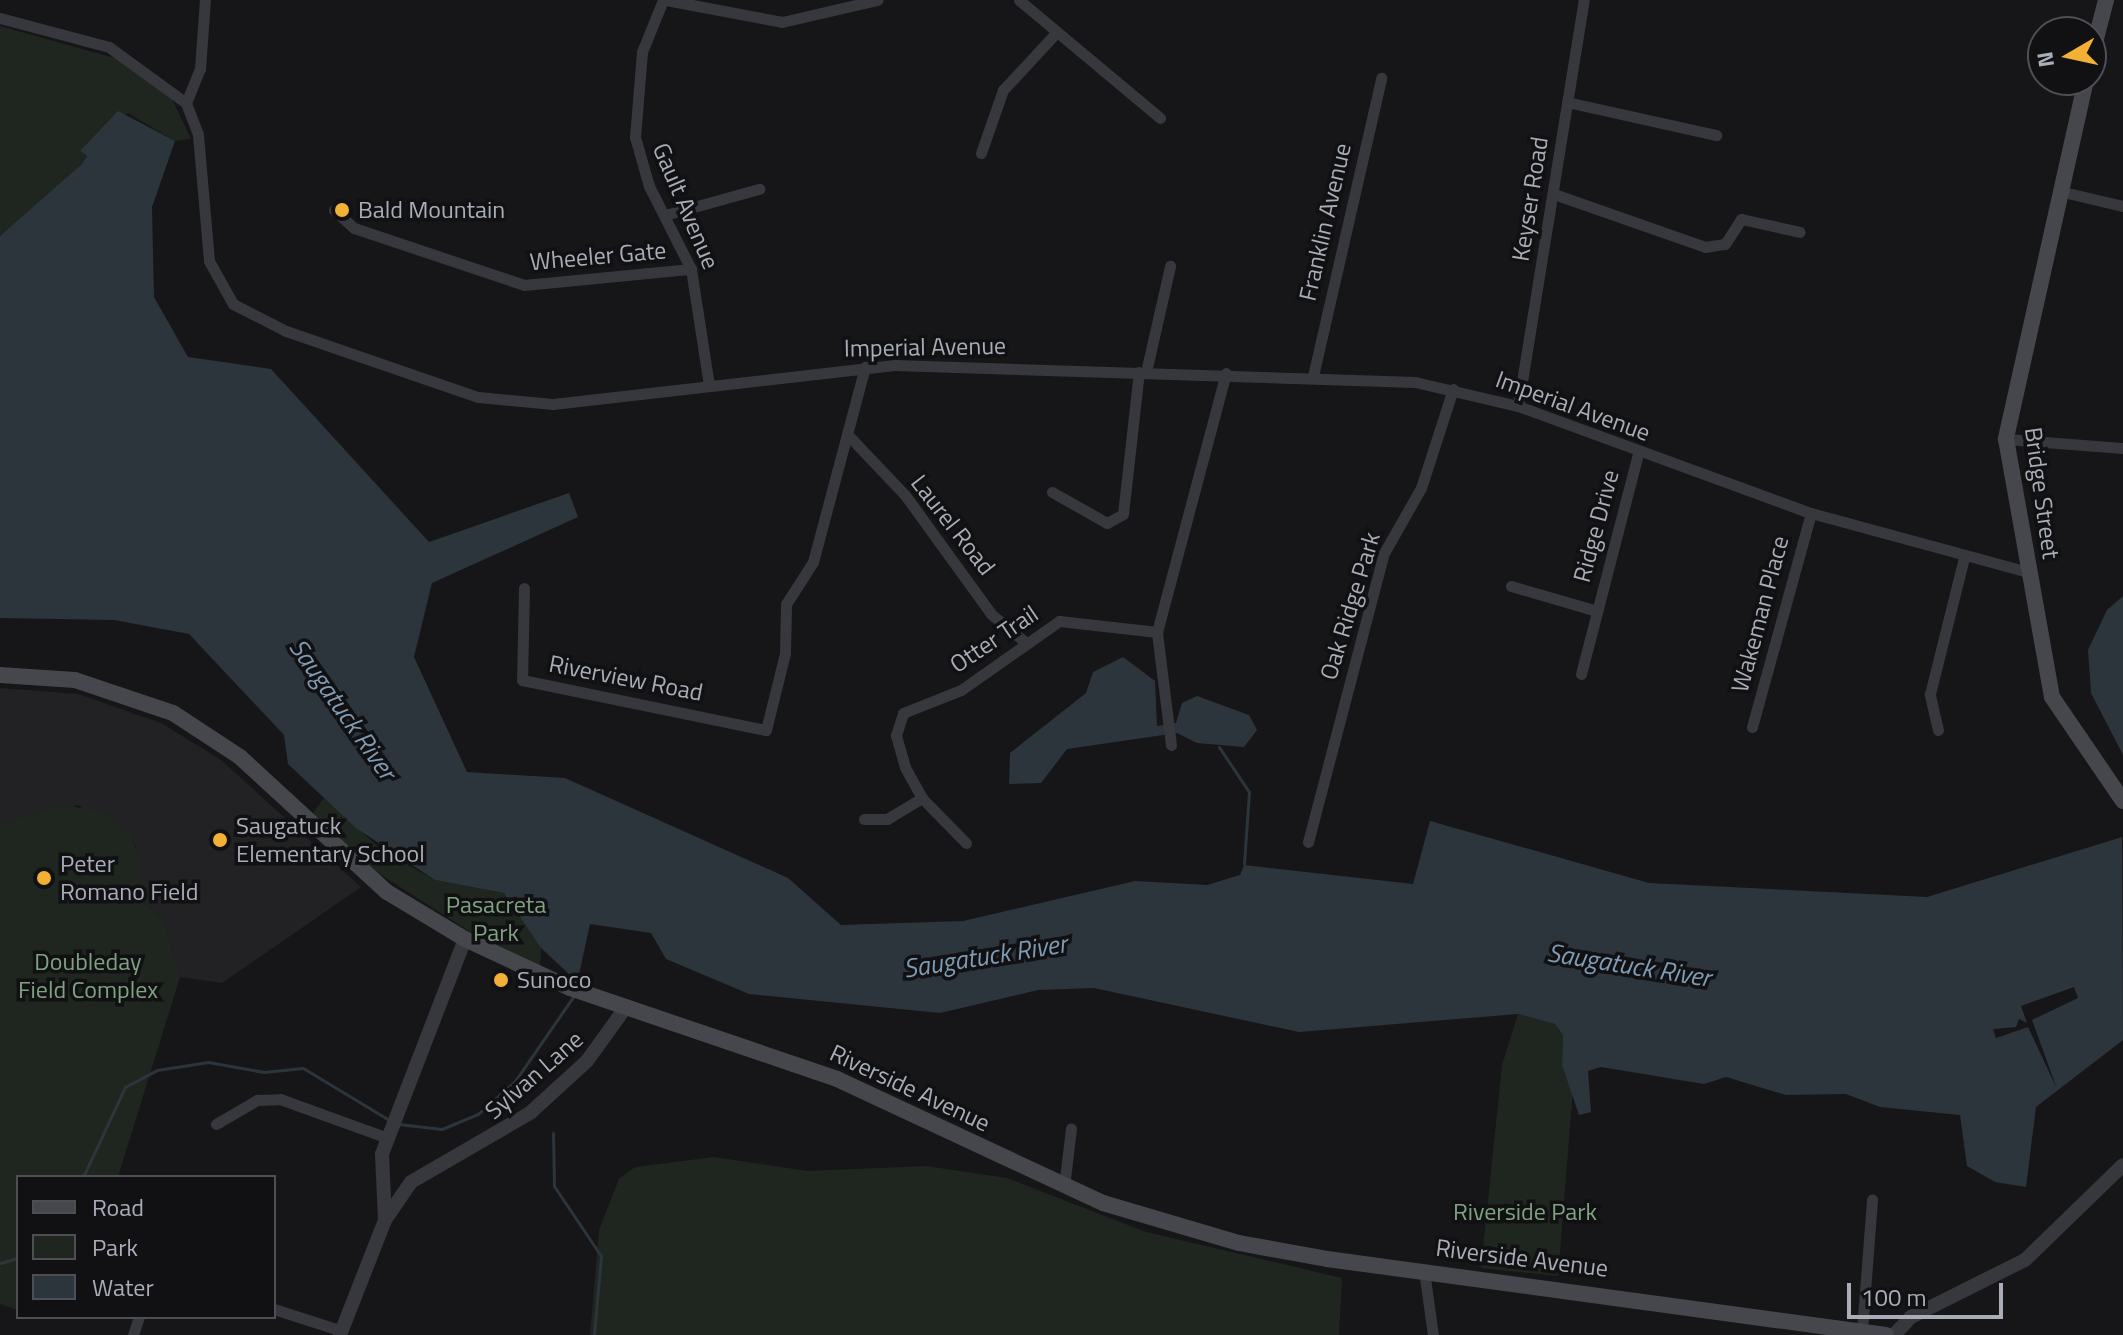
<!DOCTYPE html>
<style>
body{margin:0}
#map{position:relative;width:2123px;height:1335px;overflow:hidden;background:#161618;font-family:"Titillium Web",sans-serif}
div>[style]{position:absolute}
.built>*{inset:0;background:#222225}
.green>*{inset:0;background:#1e261f}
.water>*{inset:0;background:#2c353c}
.pier>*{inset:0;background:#161618}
.stream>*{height:3px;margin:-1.5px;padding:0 1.5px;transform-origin:1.5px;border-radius:1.5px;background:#2c353c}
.minor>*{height:11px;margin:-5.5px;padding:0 5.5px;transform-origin:5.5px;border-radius:5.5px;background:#37383d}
.tertiary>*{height:14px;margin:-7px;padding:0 7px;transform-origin:7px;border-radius:7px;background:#37383d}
.secondary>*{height:16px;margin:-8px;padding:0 8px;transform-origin:8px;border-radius:8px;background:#45474d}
.dots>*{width:22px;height:22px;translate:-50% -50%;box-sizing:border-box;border:4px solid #111113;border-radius:50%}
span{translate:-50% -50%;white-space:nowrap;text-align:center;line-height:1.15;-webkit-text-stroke:7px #111113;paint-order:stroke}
.street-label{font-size:24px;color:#a8adb8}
.poi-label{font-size:24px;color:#a8adb8}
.left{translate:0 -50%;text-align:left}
.park-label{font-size:24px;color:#7fa381}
.water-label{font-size:26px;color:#7f9bb3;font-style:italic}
.legend{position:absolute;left:16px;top:1175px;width:260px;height:144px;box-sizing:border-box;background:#111113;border:2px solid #4d4f55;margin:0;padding:10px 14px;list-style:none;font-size:24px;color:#a8adb8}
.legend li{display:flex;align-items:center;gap:16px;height:40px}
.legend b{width:40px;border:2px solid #4d4f55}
.north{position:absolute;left:2027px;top:16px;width:80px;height:80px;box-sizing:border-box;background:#111113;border:2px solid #4d4f55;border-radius:50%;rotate:261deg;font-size:22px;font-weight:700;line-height:32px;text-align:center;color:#a8adb8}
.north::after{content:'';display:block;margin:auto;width:28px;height:36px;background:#f2b134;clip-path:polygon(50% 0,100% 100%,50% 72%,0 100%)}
.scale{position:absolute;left:1847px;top:1283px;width:156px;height:36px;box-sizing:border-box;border:4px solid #a8adb8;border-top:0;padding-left:10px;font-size:24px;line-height:28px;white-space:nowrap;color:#a8adb8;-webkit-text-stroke:6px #111113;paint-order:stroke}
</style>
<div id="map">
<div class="built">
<i style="clip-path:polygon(0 688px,78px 694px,161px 723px,221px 760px,361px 887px,222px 983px,180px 977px,164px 921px,140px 898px,136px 846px,78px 805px,0 824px)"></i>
</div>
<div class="green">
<i style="clip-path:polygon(0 26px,118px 59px,172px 99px,191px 139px,175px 141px,128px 113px,80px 151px,87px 156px,82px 164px,37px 208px,0 236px)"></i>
<i style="clip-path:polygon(324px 798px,383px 851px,435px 880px,504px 893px,527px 919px,541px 948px,540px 966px,486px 942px,372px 869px,313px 813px)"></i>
<i style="clip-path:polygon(66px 805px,103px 812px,130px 833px,141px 862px,140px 898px,164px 921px,180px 977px,118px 1177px,18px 1177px,18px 1310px,0 1304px,0 824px)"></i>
<i style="clip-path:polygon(1518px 1014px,1555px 1024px,1563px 1035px,1562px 1065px,1573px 1090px,1558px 1276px,1481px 1268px,1502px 1065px)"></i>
<i style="clip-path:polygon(714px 1157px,808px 1171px,926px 1166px,1007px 1178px,1146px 1232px,1342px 1278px,1339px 1335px,590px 1335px,599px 1230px,619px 1179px,635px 1167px)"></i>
</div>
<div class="water">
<i style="clip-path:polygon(118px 111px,175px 141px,152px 207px,154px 297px,188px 357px,271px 369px,429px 542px,569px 493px,578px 517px,432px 583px,414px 657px,467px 772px,565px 778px,788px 878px,841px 925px,963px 921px,1135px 881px,1207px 885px,1240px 875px,1244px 865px,1413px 884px,1430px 821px,1649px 883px,1927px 897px,2122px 837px,2123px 1040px,2036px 1107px,2026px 1187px,1995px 1182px,1967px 1166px,1960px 1115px,1880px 1107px,1846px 1094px,1786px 1095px,1726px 1077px,1704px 1084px,1601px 1067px,1588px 1071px,1591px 1112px,1579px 1115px,1562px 1065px,1563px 1035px,1555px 1024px,1518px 1014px,1299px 1032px,1094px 988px,1038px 990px,940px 1013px,749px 994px,666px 959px,651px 933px,590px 924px,578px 979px,571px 976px,541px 948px,504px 893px,435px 880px,356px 828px,288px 764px,284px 735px,189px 634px,114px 620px,0 618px,0 236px,82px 164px,87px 156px,80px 151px)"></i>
<i style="clip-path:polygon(2123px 596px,2123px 755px,2091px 693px,2088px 650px,2107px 610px)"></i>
<i style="clip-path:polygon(1123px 657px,1155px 681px,1157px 726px,1176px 723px,1182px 703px,1197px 696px,1249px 715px,1257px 730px,1244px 747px,1197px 743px,1177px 733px,1067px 749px,1041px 783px,1009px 784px,1010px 753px,1086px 693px,1093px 672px)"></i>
</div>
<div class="pier">
<i style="clip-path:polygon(2074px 987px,2078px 998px,2032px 1020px,2057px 1089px,2028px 1027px,1996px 1038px,1993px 1029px,2016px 1027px,2019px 1019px,2027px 1023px,2021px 1006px)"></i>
</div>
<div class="stream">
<i style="left:1219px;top:747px;width:54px;rotate:56.3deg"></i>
<i style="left:1249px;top:792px;width:72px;rotate:94deg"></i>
<i style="left:398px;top:1124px;width:44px;rotate:6.5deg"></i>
<i style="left:442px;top:1129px;width:39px;rotate:-23deg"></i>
<i style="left:478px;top:1114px;width:50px;rotate:-41.7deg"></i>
<i style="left:515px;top:1081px;width:102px;rotate:-55.4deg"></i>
<i style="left:553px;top:1133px;width:53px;rotate:88.9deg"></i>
<i style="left:554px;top:1186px;width:84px;rotate:56.1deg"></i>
<i style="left:601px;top:1256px;width:79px;rotate:95.1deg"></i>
<i style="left:83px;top:1177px;width:99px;rotate:-65deg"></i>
<i style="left:125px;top:1087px;width:36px;rotate:-28deg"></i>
<i style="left:157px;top:1070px;width:52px;rotate:-8.9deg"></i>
<i style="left:208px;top:1062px;width:57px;rotate:10.1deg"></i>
<i style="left:264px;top:1072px;width:39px;rotate:-6deg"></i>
<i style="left:303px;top:1068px;width:103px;rotate:31.1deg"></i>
<i style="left:0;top:1263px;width:19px;rotate:-16deg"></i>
</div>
<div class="minor">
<i style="left:663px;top:0;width:56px;rotate:112deg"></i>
<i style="left:642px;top:52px;width:85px;rotate:94.7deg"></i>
<i style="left:635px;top:137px;width:51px;rotate:74.1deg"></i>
<i style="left:649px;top:186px;width:93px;rotate:63.2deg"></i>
<i style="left:691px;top:269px;width:117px;rotate:81.2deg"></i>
<i style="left:666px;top:0;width:118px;rotate:10.7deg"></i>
<i style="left:782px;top:22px;width:98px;rotate:-13deg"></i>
<i style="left:1019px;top:0;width:184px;rotate:39.9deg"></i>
<i style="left:0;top:18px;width:113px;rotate:14.9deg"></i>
<i style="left:109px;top:47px;width:95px;rotate:36deg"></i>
<i style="left:186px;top:103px;width:34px;rotate:69deg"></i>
<i style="left:198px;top:135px;width:126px;rotate:85deg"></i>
<i style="left:209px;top:261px;width:49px;rotate:60.8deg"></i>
<i style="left:233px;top:304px;width:59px;rotate:27deg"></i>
<i style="left:286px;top:331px;width:203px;rotate:19deg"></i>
<i style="left:478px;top:397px;width:75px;rotate:5.3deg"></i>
<i style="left:553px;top:404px;width:344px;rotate:-6.5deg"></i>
<i style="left:895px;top:365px;width:520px;rotate:1.87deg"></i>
<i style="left:1415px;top:382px;width:106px;rotate:13.1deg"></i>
<i style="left:1518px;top:406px;width:312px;rotate:20.1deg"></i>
<i style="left:1811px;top:513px;width:225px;rotate:15.2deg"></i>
<i style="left:1567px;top:102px;width:153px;rotate:12.5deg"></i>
<i style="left:186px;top:103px;width:37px;rotate:-68deg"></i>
<i style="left:200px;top:69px;width:69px;rotate:-85.9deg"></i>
<i style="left:981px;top:153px;width:67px;rotate:-70.8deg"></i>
<i style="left:1003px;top:90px;width:78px;rotate:-47.1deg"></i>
<i style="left:2059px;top:191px;width:66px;rotate:13.2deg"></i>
<i style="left:1554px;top:194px;width:160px;rotate:19.3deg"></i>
<i style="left:1705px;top:247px;width:20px;rotate:-9deg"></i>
<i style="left:1725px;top:244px;width:30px;rotate:-57deg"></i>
<i style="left:1741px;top:219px;width:60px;rotate:12.4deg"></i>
<i style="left:334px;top:210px;width:27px;rotate:42deg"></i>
<i style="left:354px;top:228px;width:179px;rotate:18.5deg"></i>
<i style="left:524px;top:285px;width:168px;rotate:-5.5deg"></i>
<i style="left:665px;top:215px;width:98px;rotate:-15.5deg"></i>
<i style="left:1146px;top:372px;width:109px;rotate:-77.2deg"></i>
<i style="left:1313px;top:376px;width:306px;rotate:-77.1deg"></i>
<i style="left:1518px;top:406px;width:411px;rotate:-80.8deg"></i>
<i style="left:848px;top:435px;width:83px;rotate:46.5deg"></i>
<i style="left:905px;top:495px;width:147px;rotate:54.1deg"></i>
<i style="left:991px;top:614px;width:43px;rotate:39.3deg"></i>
<i style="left:2006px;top:439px;width:117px;rotate:4.4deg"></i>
<i style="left:1052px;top:492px;width:63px;rotate:29.4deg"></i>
<i style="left:1107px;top:523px;width:18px;rotate:-29deg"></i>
<i style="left:1123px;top:514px;width:143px;rotate:-83.6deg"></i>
<i style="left:1511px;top:586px;width:90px;rotate:16.2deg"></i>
<i style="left:524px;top:588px;width:92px;rotate:91.2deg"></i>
<i style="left:522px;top:680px;width:249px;rotate:11.6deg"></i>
<i style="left:766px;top:730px;width:79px;rotate:-76.1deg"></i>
<i style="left:785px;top:653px;width:49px;rotate:-88.8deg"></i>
<i style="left:786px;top:604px;width:50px;rotate:-57.3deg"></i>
<i style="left:813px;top:562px;width:202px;rotate:-75.1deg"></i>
<i style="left:1581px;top:674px;width:228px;rotate:-75.5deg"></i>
<i style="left:1752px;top:727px;width:222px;rotate:-74.6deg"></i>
<i style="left:1938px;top:730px;width:37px;rotate:-103deg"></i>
<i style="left:1930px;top:694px;width:140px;rotate:-76deg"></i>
<i style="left:1171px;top:745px;width:114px;rotate:-97.1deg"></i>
<i style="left:1157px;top:632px;width:268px;rotate:-75.1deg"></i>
<i style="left:864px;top:819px;width:23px"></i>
<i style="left:887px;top:819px;width:41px;rotate:-31deg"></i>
<i style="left:1308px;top:842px;width:299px;rotate:-75.3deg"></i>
<i style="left:1384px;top:553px;width:75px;rotate:-60.4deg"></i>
<i style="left:1421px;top:488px;width:104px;rotate:-72.1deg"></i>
<i style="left:966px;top:843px;width:63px;rotate:-134.4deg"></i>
<i style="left:922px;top:798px;width:35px;rotate:-119deg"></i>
<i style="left:905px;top:767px;width:33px;rotate:-106deg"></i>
<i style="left:896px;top:735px;width:23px;rotate:-72deg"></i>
<i style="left:903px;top:713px;width:62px;rotate:-21.6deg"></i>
<i style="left:961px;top:690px;width:120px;rotate:-35.1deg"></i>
<i style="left:1059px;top:621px;width:99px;rotate:6.4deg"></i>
<i style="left:216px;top:1124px;width:48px;rotate:-30.3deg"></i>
<i style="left:257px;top:1100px;width:23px;rotate:-2deg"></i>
<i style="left:280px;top:1099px;width:115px;rotate:19.9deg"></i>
<i style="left:1064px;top:1187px;width:59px;rotate:-83.2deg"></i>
<i style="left:1424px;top:1271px;width:65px;rotate:82deg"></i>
<i style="left:274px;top:1309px;width:71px;rotate:17.9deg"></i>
<i style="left:1862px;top:1330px;width:131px;rotate:-85.6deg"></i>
<i style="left:133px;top:1335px;width:19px;rotate:-72deg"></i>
</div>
<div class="tertiary">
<i style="left:385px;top:1220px;width:46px;rotate:-55.6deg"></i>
<i style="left:411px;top:1182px;width:138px;rotate:-30.1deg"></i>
<i style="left:530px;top:1113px;width:77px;rotate:-42.4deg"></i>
<i style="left:587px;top:1061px;width:67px;rotate:-54.2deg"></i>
<i style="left:340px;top:1335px;width:123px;rotate:-68.6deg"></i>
<i style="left:385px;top:1220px;width:66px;rotate:-92.6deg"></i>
<i style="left:382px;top:1154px;width:230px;rotate:-68.9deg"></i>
<i style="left:1894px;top:1335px;width:25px;rotate:-47deg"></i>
<i style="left:1911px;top:1317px;width:127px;rotate:-26.6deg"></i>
<i style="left:2025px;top:1260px;width:136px;rotate:-44.1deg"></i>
</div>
<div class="secondary">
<i style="left:2091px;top:58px;width:60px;rotate:-75.5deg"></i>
<i style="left:2086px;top:80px;width:368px;rotate:102.6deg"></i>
<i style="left:2006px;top:439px;width:262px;rotate:79.9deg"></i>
<i style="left:2052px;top:697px;width:126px;rotate:55.7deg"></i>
<i style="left:0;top:675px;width:75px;rotate:3.8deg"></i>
<i style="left:75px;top:680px;width:103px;rotate:18.6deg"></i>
<i style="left:173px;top:713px;width:80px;rotate:33.3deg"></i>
<i style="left:240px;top:757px;width:200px;rotate:42.6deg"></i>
<i style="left:387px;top:892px;width:91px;rotate:31.1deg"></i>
<i style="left:465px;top:939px;width:116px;rotate:25deg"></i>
<i style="left:570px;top:988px;width:282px;rotate:18.8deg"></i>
<i style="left:837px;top:1079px;width:293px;rotate:25deg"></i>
<i style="left:1103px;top:1203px;width:142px;rotate:16.4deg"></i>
<i style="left:1239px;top:1243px;width:89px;rotate:10.3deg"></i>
<i style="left:1327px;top:1259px;width:564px;rotate:7.74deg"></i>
</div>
<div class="dots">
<i style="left:342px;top:210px;background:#f2b134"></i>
<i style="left:220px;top:840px;background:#f2b134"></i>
<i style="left:44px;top:878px;background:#f2b134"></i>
<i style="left:501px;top:980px;background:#f2b134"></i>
</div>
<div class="street-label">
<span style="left:1530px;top:199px;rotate:-81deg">Keyser Road</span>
<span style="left:686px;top:206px;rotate:67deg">Gault Avenue</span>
<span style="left:1325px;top:222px;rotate:-77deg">Franklin Avenue</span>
<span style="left:598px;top:256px;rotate:-5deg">Wheeler Gate</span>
<span style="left:925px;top:347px;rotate:-1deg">Imperial Avenue</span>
<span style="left:1573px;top:406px;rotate:20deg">Imperial Avenue</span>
<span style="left:2042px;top:493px;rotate:82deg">Bridge Street</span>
<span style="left:953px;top:525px;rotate:52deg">Laurel Road</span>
<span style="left:1596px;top:526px;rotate:-75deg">Ridge Drive</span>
<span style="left:1350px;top:606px;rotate:-73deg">Oak Ridge Park</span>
<span style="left:1760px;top:614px;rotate:-75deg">Wakeman Place</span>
<span style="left:994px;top:639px;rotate:-34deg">Otter Trail</span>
<span style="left:626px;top:678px;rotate:11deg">Riverview Road</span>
<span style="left:534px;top:1075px;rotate:-41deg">Sylvan Lane</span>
<span style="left:910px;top:1088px;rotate:25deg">Riverside Avenue</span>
<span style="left:1522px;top:1258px;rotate:7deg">Riverside Avenue</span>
</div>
<div class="poi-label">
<span class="left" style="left:358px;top:210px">Bald Mountain</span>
<span class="left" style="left:236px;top:840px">Saugatuck<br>Elementary School</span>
<span class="left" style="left:60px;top:878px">Peter<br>Romano Field</span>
<span class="left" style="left:517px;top:980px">Sunoco</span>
</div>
<div class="park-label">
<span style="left:496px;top:919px">Pasacreta<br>Park</span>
<span style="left:88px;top:976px">Doubleday<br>Field Complex</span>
<span style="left:1525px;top:1212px">Riverside Park</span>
</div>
<div class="water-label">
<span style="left:343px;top:709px;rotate:55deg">Saugatuck River</span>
<span style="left:985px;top:956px;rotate:-9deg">Saugatuck River</span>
<span style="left:1629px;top:965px;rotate:9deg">Saugatuck River</span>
</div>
<ul class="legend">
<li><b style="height:10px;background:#45474d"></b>Road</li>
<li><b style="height:22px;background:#1e261f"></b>Park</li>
<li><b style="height:22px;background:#2c353c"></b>Water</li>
</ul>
<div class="north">N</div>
<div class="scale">100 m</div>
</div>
